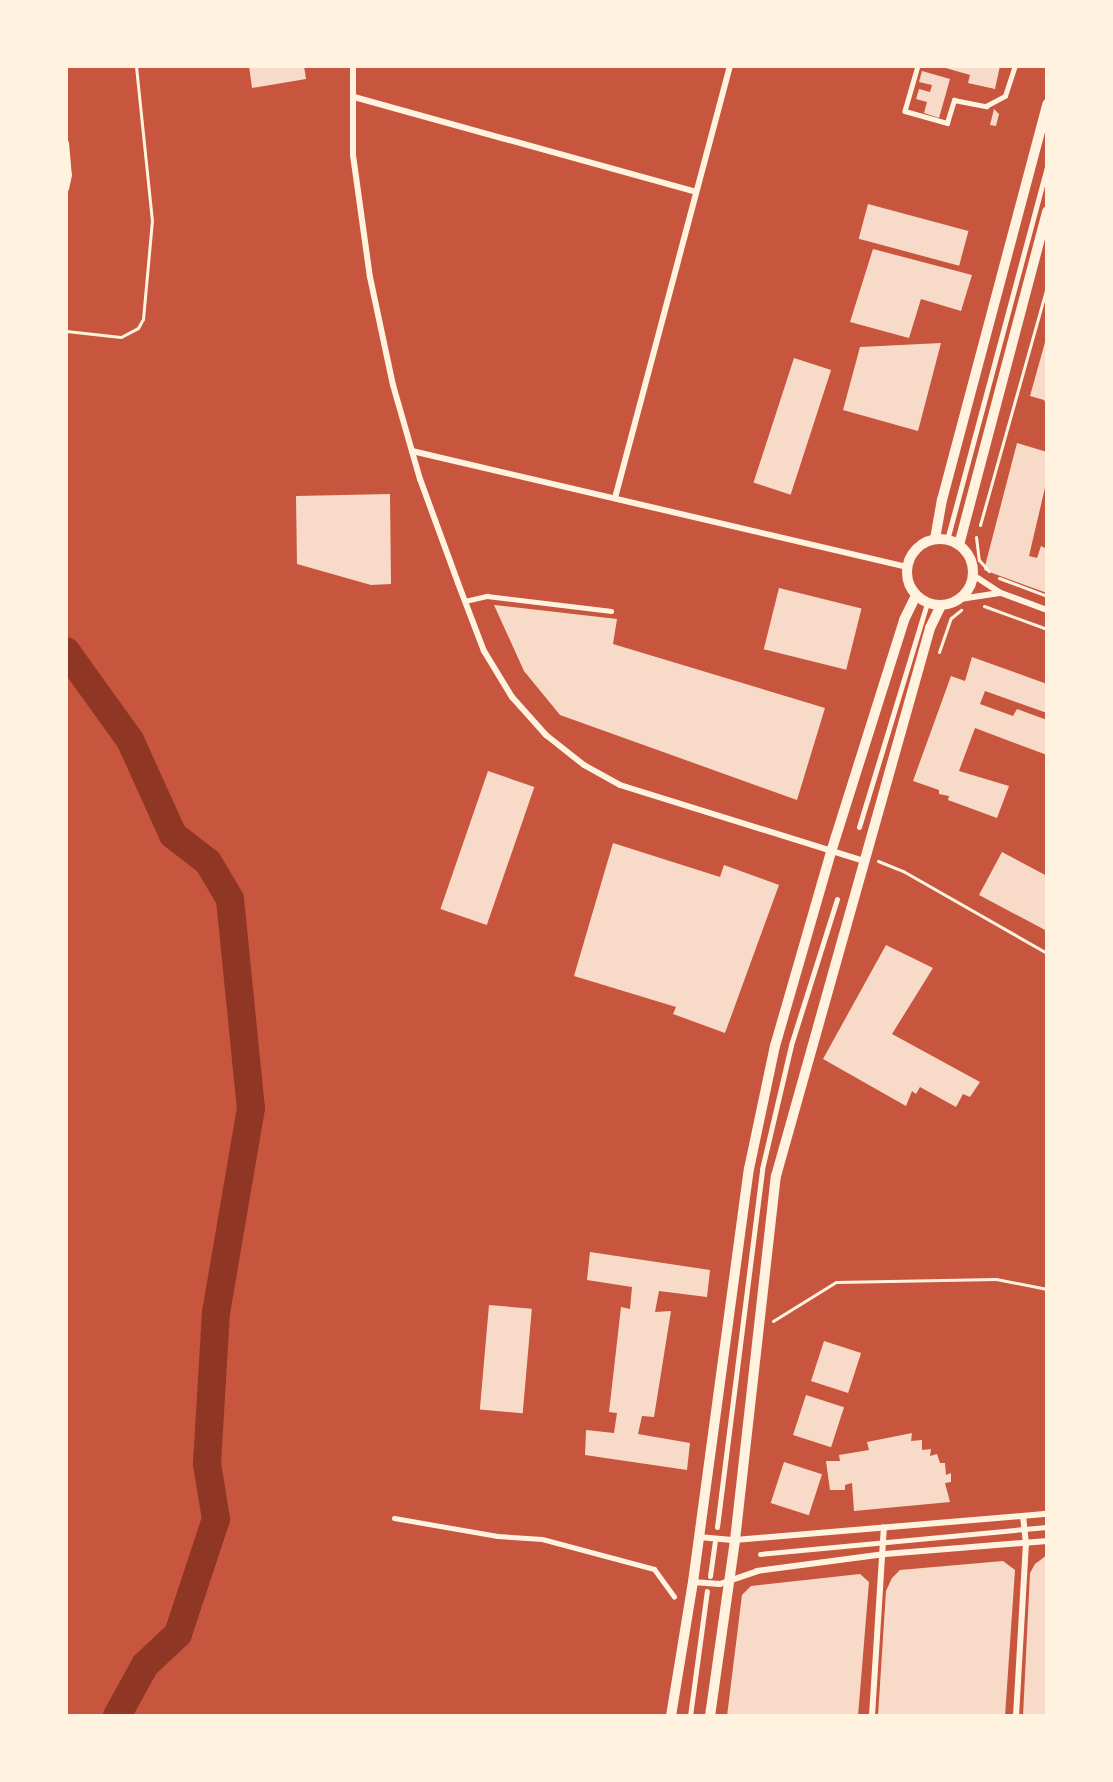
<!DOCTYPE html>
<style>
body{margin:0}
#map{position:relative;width:1113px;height:1782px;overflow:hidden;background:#c8553d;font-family:"Nunito Sans",sans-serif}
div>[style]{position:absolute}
.river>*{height:28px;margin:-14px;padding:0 14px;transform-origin:14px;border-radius:14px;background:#8f3625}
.building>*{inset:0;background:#f7dbc8;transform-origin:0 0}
.path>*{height:3px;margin:-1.5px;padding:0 1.5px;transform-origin:1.5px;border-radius:1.5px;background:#fff3e0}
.service>*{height:4.5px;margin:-2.25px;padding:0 2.25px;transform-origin:2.25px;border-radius:2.25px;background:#fff3e0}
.pedestrian>*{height:5px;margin:-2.5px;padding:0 2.5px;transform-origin:2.5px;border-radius:2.5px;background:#fff3e0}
.minor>*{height:6px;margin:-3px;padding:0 3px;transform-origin:3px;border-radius:3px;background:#fff3e0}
.tertiary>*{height:10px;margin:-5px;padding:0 5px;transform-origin:5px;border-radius:5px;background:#fff3e0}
.tertiary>.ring{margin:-5px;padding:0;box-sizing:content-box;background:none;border:10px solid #fff3e0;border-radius:50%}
span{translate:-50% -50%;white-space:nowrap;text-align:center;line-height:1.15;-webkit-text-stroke:5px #fff3e0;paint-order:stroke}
.frame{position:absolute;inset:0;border:68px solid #fff3e0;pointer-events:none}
</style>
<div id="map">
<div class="river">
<i style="left:66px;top:651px;width:110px;rotate:54.3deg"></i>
<i style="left:130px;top:740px;width:104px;rotate:65.6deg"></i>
<i style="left:173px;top:835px;width:44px;rotate:37.6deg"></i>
<i style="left:208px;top:862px;width:43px;rotate:59.3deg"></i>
<i style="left:230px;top:899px;width:210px;rotate:84.3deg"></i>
<i style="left:251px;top:1108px;width:207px;rotate:99.7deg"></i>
<i style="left:216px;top:1312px;width:152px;rotate:93.4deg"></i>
<i style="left:207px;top:1464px;width:56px;rotate:80.7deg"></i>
<i style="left:216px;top:1519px;width:121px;rotate:108.3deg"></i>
<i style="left:178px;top:1634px;width:45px;rotate:136.8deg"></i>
<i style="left:145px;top:1665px;width:58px;rotate:118.8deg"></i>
</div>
<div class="building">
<i style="clip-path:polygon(249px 66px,304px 66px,306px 79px,252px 88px)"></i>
<i style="clip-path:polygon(939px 66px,1000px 66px,995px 89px,968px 83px,970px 75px)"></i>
<i style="clip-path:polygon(922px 71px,950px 79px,939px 118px,924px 113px,927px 102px,916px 99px,919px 89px,930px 92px,932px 85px,919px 82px)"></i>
<i style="clip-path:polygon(994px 109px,999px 114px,996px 126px,990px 125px)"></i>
<i style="left:868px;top:204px;width:104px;height:36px;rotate:15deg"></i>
<i style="clip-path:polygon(873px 249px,972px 275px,961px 311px,921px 299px,909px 338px,850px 322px)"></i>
<i style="clip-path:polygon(1047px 335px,1047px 406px,1044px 400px,1030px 396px)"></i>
<i style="clip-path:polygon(941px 343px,918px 431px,843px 410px,860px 347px)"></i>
<i style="left:794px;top:358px;width:39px;height:131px;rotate:18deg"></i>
<i style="clip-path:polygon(1017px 443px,1047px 452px,1047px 479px,1029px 556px,1037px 558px,1041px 546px,1047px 549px,1047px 593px,984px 570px)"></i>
<i style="clip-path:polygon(390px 494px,391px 584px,371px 585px,297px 564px,296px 496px)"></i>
<i style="left:779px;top:588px;width:85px;height:63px;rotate:14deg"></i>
<i style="clip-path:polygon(494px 605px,617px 619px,613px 644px,825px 708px,797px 800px,560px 715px,524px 671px)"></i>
<i style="clip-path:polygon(972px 657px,1047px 684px,1047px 713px,985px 691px,980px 704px,1013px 716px,1017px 709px,1047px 720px,1047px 755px,975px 728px,959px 771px,1009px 786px,997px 818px,948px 800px,949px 796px,939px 794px,939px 790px,913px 781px,951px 676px,965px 681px)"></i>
<i style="left:488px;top:771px;width:49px;height:146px;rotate:19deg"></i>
<i style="clip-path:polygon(613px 843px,720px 877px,724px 865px,779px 885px,725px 1033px,673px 1014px,676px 1007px,574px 976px)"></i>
<i style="clip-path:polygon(1002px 852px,1047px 876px,1045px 930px,979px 895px)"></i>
<i style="clip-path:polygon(886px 945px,933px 968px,892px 1034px,980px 1082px,970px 1097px,963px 1094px,956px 1107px,920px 1087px,916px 1094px,912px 1091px,906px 1106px,823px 1059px)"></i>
<i style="clip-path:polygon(590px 1252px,710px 1270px,707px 1297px,659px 1291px,655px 1312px,671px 1311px,654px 1417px,642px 1416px,638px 1434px,690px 1443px,687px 1470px,585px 1455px,586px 1430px,614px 1433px,617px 1413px,609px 1412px,621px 1307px,630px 1309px,632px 1287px,587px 1280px)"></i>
<i style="left:489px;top:1305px;width:43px;height:105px;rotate:5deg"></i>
<i style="left:824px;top:1341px;width:39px;height:42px;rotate:18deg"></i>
<i style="left:806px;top:1395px;width:40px;height:42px;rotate:18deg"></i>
<i style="clip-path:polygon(912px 1433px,911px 1441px,922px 1440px,922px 1450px,931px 1449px,930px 1456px,937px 1454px,940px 1463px,945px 1463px,946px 1475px,951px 1473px,951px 1482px,945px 1483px,950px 1502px,854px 1511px,852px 1483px,845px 1485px,845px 1490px,830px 1490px,826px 1461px,840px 1461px,839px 1455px,869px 1450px,867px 1442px)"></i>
<i style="left:784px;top:1462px;width:40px;height:43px;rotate:18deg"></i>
<i style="clip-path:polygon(1047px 1555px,1047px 1716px,1023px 1716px,1030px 1573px,1035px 1564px)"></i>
<i style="clip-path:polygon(1003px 1561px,1015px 1570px,1005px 1716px,878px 1716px,886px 1591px,892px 1578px,900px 1570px)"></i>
<i style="clip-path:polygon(860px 1574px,869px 1582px,858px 1716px,727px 1716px,742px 1595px,751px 1586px)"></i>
</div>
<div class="path">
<i style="left:66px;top:331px;width:55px;rotate:6.2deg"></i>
<i style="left:121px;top:337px;width:19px;rotate:-28deg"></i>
<i style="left:138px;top:328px;width:10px;rotate:-61deg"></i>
<i style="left:143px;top:319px;width:98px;rotate:-84.8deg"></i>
<i style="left:152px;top:221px;width:156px;rotate:-95.9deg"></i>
<i style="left:980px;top:525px;width:247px;rotate:-74.3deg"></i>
<i style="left:976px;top:537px;width:23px;rotate:83deg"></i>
<i style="left:979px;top:560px;width:15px;rotate:48deg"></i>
<i style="left:999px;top:578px;width:51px;rotate:20.6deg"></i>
<i style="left:984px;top:606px;width:67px;rotate:20.1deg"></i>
<i style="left:939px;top:652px;width:36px;rotate:-71deg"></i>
<i style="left:951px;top:618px;width:13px;rotate:-39deg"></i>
<i style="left:878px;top:861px;width:27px;rotate:22deg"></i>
<i style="left:903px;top:871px;width:166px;rotate:29.7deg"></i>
<i style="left:773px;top:1321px;width:74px;rotate:-31.8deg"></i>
<i style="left:836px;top:1282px;width:160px;rotate:-1.1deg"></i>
<i style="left:996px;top:1279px;width:52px;rotate:11.1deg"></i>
</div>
<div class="service">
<i style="left:918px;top:66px;width:47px;rotate:106.1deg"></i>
<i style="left:905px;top:111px;width:44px;rotate:15.9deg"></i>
<i style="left:947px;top:123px;width:24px;rotate:-73deg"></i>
<i style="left:954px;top:100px;width:33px;rotate:11deg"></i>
<i style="left:986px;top:106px;width:21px;rotate:-28deg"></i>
<i style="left:1005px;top:96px;width:32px;rotate:-72deg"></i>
<i style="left:465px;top:601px;width:23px;rotate:-13deg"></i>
<i style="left:487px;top:596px;width:125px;rotate:6.9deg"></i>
</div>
<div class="pedestrian">
<i style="left:947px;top:540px;width:387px;rotate:-75deg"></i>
<i style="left:859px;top:827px;width:234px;rotate:-73.1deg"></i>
<i style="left:394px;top:1518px;width:105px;rotate:9.9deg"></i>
<i style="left:497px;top:1536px;width:45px;rotate:3.8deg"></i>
<i style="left:542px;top:1539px;width:116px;rotate:15deg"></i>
<i style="left:654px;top:1569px;width:34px;rotate:54deg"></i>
<i style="left:717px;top:1527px;width:361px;rotate:-82.8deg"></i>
<i style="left:762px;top:1169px;width:127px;rotate:-76.8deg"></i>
<i style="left:791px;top:1045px;width:153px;rotate:-72.5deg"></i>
<i style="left:760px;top:1554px;width:288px;rotate:-5.4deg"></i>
<i style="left:710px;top:1576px;width:34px;rotate:-82deg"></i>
<i style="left:690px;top:1716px;width:126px;rotate:-82.3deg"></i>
</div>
<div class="minor">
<i style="left:353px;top:66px;width:89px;rotate:90deg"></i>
<i style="left:353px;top:155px;width:123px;rotate:82.1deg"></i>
<i style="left:370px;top:277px;width:110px;rotate:78deg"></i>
<i style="left:393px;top:385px;width:98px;rotate:74deg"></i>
<i style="left:420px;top:479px;width:111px;rotate:69.9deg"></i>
<i style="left:458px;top:583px;width:73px;rotate:69.1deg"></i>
<i style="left:484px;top:651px;width:54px;rotate:58.7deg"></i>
<i style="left:512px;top:697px;width:51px;rotate:48.2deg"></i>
<i style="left:546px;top:735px;width:48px;rotate:38.3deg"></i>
<i style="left:584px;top:765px;width:41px;rotate:29.1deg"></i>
<i style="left:620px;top:785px;width:256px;rotate:17.3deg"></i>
<i style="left:354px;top:97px;width:355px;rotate:15.5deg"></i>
<i style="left:66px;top:143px;width:32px;rotate:85deg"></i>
<i style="left:69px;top:175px;width:14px;rotate:102deg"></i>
<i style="left:412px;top:451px;width:508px;rotate:13.19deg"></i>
<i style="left:615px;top:498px;width:447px;rotate:-75.1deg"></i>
<i style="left:973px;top:575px;width:33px;rotate:33deg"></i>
<i style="left:1001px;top:593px;width:49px;rotate:20.3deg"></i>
<i style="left:960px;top:599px;width:40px;rotate:-8.5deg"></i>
<i style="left:699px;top:1537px;width:36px;rotate:5deg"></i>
<i style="left:735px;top:1540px;width:313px;rotate:-4.8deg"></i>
<i style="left:693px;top:1582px;width:27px;rotate:4deg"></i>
<i style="left:720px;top:1584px;width:39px;rotate:-19deg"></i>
<i style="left:757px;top:1571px;width:129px;rotate:-7.6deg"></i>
<i style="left:885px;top:1554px;width:163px;rotate:-4.6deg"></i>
<i style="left:872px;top:1716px;width:189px;rotate:-86.4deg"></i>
<i style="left:1016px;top:1716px;width:172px;rotate:-86.7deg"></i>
<i style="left:1026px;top:1544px;width:28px;rotate:-96deg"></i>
</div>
<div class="tertiary">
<i class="ring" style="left:907px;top:539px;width:56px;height:56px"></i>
<i style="left:935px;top:539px;width:40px;rotate:-80deg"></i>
<i style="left:942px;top:500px;width:410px;rotate:-75.1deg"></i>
<i style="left:959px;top:545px;width:345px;rotate:-75.2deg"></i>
<i style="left:671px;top:1716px;width:136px;rotate:-80.7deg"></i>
<i style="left:693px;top:1582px;width:417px;rotate:-82.3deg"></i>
<i style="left:749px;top:1169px;width:126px;rotate:-78.1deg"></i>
<i style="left:775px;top:1046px;width:202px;rotate:-73.9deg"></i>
<i style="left:831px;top:852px;width:243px;rotate:-72.5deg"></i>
<i style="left:904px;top:620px;width:28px;rotate:-64deg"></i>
<i style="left:710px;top:1716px;width:178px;rotate:-81.9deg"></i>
<i style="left:735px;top:1540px;width:366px;rotate:-83.6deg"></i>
<i style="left:776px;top:1176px;width:569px;rotate:-74.3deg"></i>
<i style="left:930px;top:628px;width:25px;rotate:-64deg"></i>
</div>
<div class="frame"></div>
</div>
